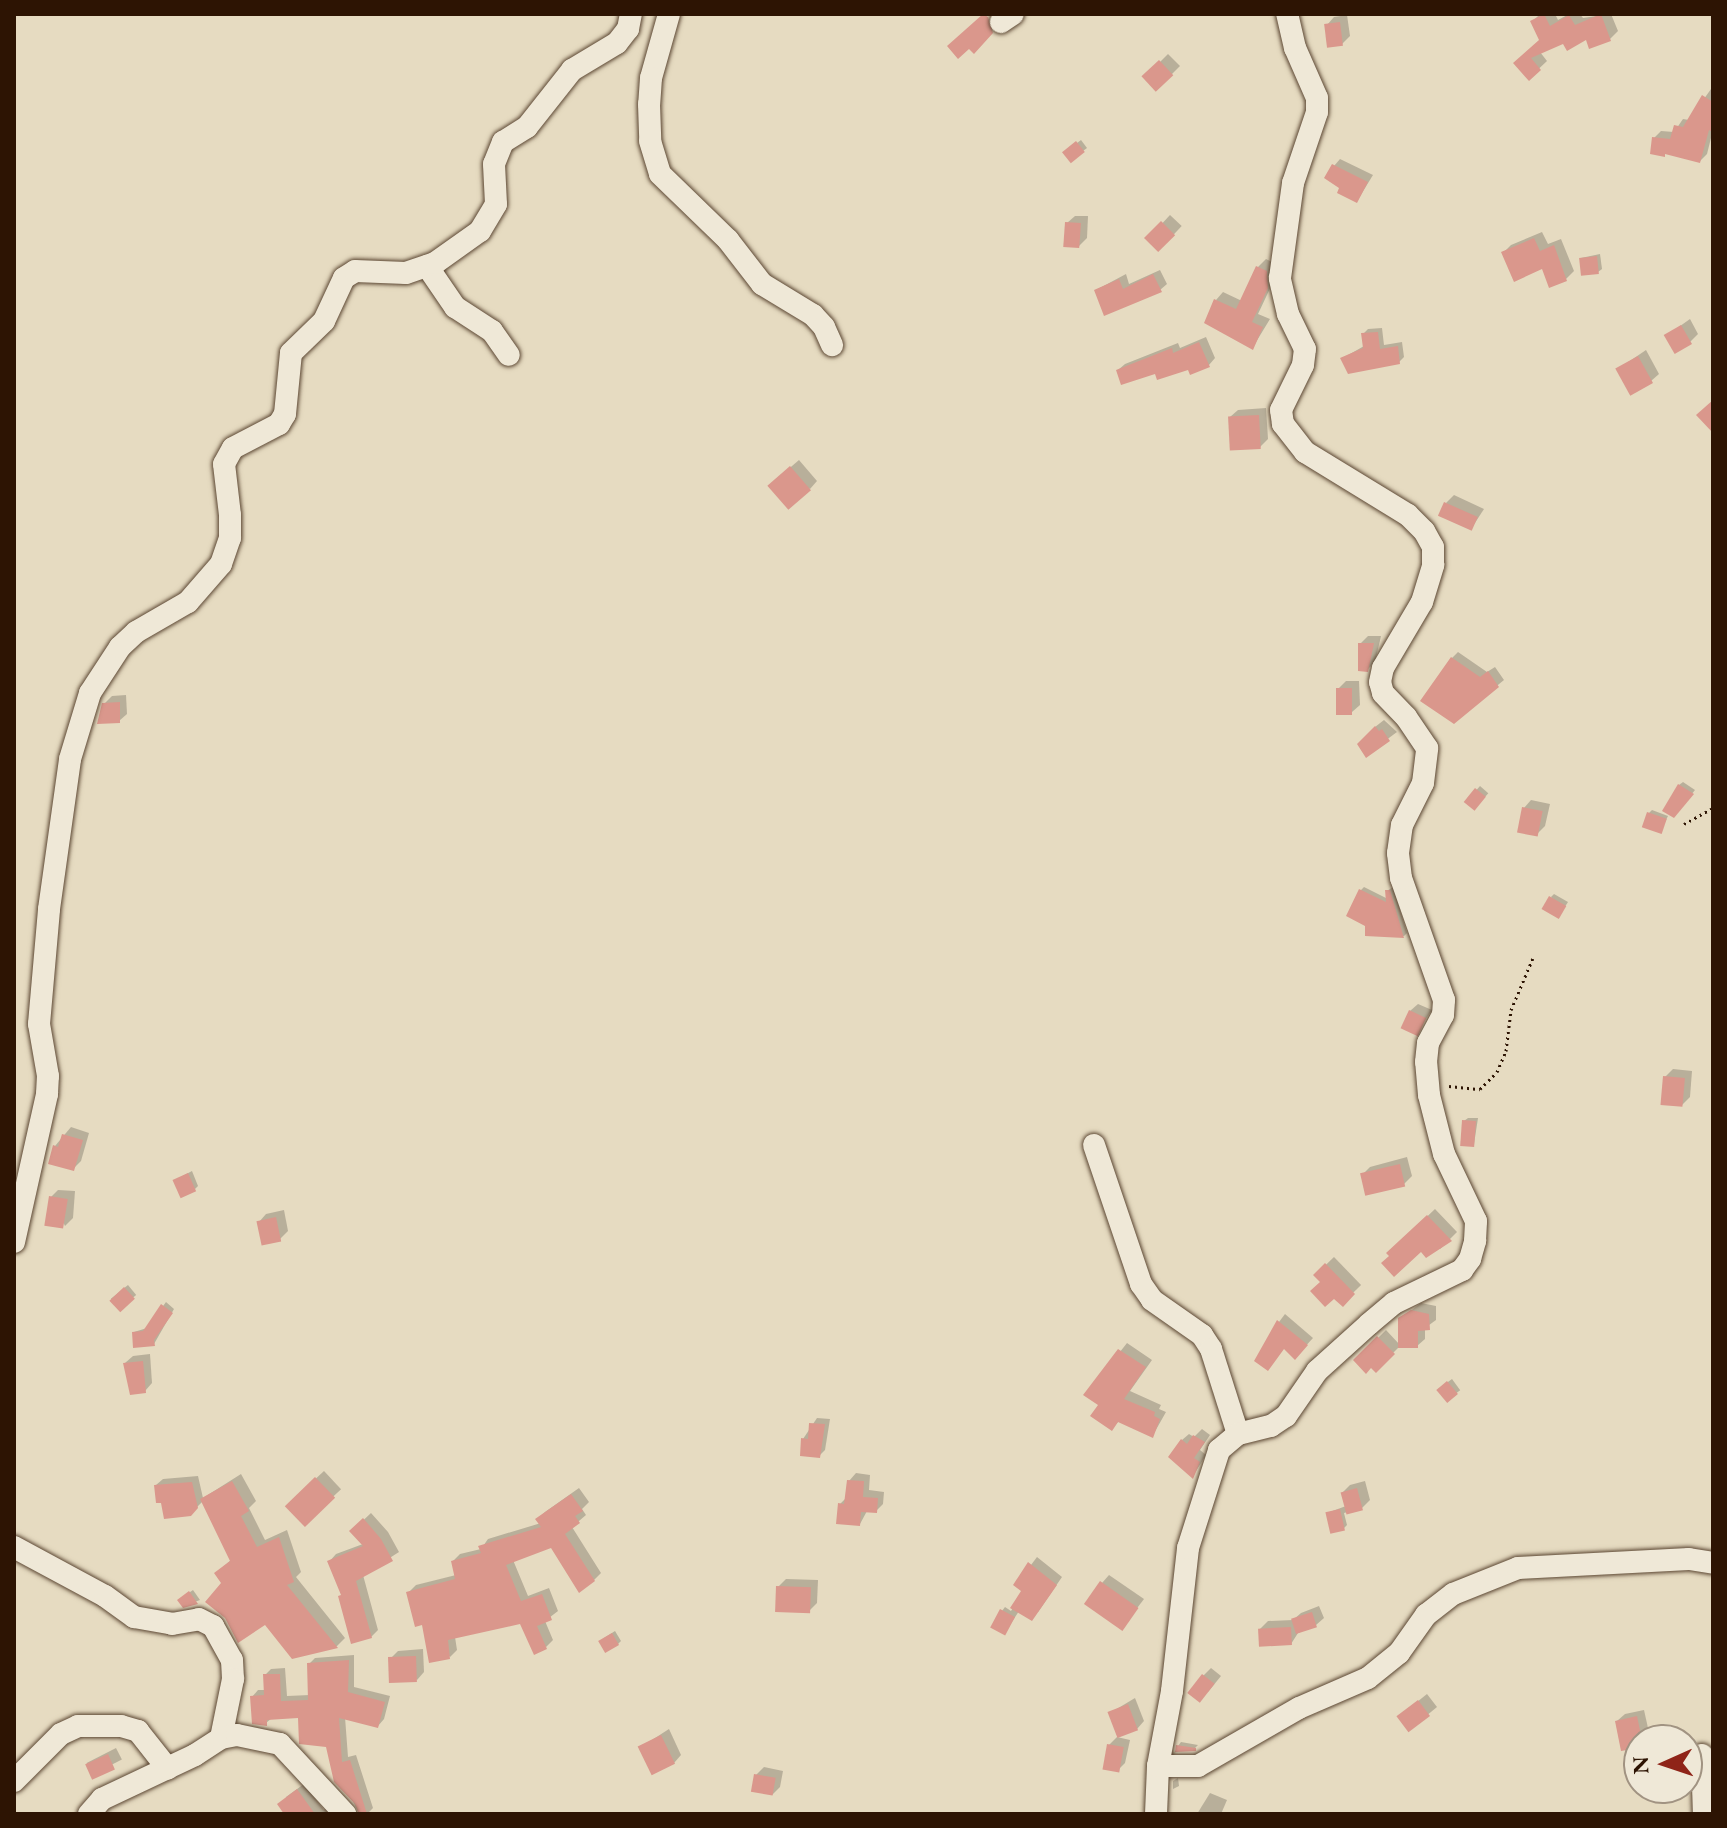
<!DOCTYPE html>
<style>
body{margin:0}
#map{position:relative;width:1727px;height:1828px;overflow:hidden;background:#e6dbc1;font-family:"EB Garamond",serif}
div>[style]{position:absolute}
.shadow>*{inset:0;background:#0003;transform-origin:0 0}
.building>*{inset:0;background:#da978c;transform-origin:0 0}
.path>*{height:3px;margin-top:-1.5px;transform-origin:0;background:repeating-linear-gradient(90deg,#2d1403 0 2px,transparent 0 6px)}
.roads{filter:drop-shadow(0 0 2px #5b4632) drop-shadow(0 0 2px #5b4632)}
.street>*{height:22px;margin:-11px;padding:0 11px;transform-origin:11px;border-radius:11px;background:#efe8d7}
span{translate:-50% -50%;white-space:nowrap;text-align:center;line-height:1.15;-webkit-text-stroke:6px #efe8d7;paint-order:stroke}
.frame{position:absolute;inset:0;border:16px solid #2d1403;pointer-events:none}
.north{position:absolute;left:1623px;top:1724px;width:80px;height:80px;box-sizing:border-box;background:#efe8d7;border:2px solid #a19382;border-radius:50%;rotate:267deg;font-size:22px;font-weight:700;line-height:32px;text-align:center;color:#2d1403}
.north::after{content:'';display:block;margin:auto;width:28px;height:36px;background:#8f2418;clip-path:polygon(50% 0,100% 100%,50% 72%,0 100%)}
</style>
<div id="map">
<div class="shadow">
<i style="clip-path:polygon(1540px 14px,1555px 14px,1558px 20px,1569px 14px,1580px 14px,1583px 18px,1611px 14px,1618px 31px,1610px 39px,1587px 37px,1563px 42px,1540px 52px,1547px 61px,1529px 78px,1516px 63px,1541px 40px,1533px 21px)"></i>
<i style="clip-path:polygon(1347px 15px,1350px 36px,1342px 44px,1327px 25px,1334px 17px)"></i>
<i style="left:1168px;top:54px;width:17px;height:34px;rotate:45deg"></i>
<i style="clip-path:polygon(1711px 89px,1713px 130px,1707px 154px,1700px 161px,1654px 138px,1661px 131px,1674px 132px,1683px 119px,1689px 120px)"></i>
<i style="left:1081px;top:140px;width:10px;height:21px;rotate:53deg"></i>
<i style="clip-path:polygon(1340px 159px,1373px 175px,1357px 201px,1342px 187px,1334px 166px)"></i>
<i style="left:1170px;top:215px;width:16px;height:33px;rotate:43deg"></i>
<i style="clip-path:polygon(1075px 216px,1088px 216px,1087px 238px,1079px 246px,1067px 223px)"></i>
<i style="clip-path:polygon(1542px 232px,1548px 244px,1561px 239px,1574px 271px,1566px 279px,1543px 266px,1503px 253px,1511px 245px)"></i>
<i style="clip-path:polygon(1600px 254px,1602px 269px,1598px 272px,1581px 258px)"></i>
<i style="clip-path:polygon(1266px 259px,1274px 263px,1275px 278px,1258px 314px,1270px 319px,1253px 347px,1216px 300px,1223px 292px,1242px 301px,1258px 267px)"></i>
<i style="clip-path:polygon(1160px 270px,1167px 284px,1160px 290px,1096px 290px,1126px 274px,1129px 284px)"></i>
<i style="clip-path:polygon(1690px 319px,1698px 334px,1690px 342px,1666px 336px)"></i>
<i style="clip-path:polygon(1382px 328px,1384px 345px,1402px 342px,1404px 357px,1399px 362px,1343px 358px,1364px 346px,1363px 334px,1368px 329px)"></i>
<i style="clip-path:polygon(1206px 337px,1215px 358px,1209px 365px,1156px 372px,1118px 370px,1125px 364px,1178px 343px,1180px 348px)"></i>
<i style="clip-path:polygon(1646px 350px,1659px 374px,1651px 381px,1618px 369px)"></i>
<i style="clip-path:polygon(1266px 408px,1268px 439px,1260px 447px,1230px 417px,1238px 410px)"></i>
<i style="clip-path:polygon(799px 460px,817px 481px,810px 489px,778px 478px)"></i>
<i style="clip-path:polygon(1454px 495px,1484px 509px,1471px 529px,1446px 503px)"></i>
<i style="clip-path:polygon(1368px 636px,1381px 636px,1375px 662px,1367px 670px,1360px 644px)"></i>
<i style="clip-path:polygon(1458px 652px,1487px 672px,1495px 667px,1504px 680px,1454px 721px,1452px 658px)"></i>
<i style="clip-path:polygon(1346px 681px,1359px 681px,1360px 705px,1352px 712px,1338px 689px)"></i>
<i style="clip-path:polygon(126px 695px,127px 714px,119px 721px,104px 704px,112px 696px)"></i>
<i style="clip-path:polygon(1384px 720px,1397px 732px,1366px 755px,1375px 727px)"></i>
<i style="clip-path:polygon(1683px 782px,1695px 790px,1677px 812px,1679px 785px)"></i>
<i style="left:1480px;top:786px;width:11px;height:20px;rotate:41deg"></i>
<i style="clip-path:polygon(1531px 800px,1550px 804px,1545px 826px,1537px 834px,1524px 808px)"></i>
<i style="clip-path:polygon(1652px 810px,1668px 816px,1660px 832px,1649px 813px)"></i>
<i style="clip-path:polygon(1364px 887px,1388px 899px,1387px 891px,1393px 887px,1407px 933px,1404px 936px,1367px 934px,1361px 890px)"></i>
<i style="clip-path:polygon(1554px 894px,1568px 902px,1561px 913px,1551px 897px)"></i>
<i style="clip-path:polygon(1418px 1004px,1432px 1010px,1416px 1033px,1410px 1011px)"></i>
<i style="clip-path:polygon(1673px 1069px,1692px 1071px,1690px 1097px,1682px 1105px,1665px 1077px)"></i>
<i style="clip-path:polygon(1468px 1118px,1478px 1118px,1474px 1144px,1464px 1121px)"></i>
<i style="clip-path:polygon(71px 1127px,89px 1133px,81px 1161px,73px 1169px,55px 1146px)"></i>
<i style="clip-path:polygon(1407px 1157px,1412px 1176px,1404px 1184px,1362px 1175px,1370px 1167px)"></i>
<i style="clip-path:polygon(192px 1171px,198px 1186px,195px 1189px,175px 1180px)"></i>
<i style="clip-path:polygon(58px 1190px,75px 1191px,73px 1218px,65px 1226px,51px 1197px)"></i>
<i style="clip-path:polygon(1435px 1209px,1457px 1232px,1440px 1249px,1437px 1246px,1392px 1255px,1389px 1253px)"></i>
<i style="clip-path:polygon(284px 1210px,288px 1231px,280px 1239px,259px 1222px,266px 1214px)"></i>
<i style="left:1334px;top:1257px;width:39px;height:25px;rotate:46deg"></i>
<i style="left:128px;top:1285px;width:13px;height:22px;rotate:51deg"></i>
<i style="clip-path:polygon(166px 1302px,174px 1309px,154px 1344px,134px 1332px,147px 1328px)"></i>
<i style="clip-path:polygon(1421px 1303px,1436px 1306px,1436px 1320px,1425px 1328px,1425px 1339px,1417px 1346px,1400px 1346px,1376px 1370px,1356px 1360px,1386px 1330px,1400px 1345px,1400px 1319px)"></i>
<i style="clip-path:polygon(1285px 1314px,1313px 1338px,1302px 1350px,1270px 1334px)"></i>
<i style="clip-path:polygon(1127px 1343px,1152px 1360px,1130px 1391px,1161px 1405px,1159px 1409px,1166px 1412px,1153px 1435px,1119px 1421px,1112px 1428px,1100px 1405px,1086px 1395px)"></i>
<i style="clip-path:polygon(150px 1354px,152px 1383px,145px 1391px,125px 1363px,133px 1356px)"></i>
<i style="left:1452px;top:1379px;width:14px;height:17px;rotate:54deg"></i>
<i style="clip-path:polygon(817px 1418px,830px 1419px,825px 1450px,819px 1456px,803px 1439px)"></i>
<i style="clip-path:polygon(1202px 1429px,1210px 1435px,1200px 1450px,1206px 1455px,1193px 1476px,1182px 1440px,1189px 1434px,1194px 1437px)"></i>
<i style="left:324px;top:1471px;width:25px;height:51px;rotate:47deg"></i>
<i style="clip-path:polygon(856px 1473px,870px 1475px,869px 1490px,884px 1492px,883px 1504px,876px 1511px,867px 1511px,860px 1524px,840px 1504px,847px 1497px,849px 1481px)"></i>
<i style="clip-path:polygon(241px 1474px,256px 1501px,249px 1508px,265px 1540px,287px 1530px,301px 1572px,296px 1577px,345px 1638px,337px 1646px,293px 1657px,266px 1622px,216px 1573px,231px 1560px,203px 1501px,190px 1514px,156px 1485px,163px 1479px,198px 1476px,203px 1498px)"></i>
<i style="clip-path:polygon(1365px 1481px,1370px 1500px,1362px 1508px,1344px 1513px,1347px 1525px,1344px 1528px,1327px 1513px,1346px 1506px,1342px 1493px,1350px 1485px)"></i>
<i style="clip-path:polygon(579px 1488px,589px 1502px,582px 1509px,586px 1515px,572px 1527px,601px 1573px,594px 1580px,551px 1545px,513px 1560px,528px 1596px,549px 1588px,558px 1611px,545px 1621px,553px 1640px,546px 1647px,522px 1621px,455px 1637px,457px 1650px,450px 1657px,424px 1623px,408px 1593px,416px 1585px,456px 1575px,453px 1561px,460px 1554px,481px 1549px,488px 1539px,541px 1523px,538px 1519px,545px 1512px)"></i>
<i style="clip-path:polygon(371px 1513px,388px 1532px,399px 1552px,363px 1575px,378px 1630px,371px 1637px,343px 1594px,329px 1562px,336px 1554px,363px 1544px,352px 1531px)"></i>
<i style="clip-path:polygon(1037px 1557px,1062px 1577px,1038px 1612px,1019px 1611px,1005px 1633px,1002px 1611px,1005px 1607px,1011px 1611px,1023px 1590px,1016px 1585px)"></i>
<i style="clip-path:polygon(1109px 1575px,1144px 1599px,1122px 1628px,1102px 1583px)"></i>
<i style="clip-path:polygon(786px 1579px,818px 1580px,817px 1603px,809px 1611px,778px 1587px)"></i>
<i style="clip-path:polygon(193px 1590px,200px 1600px,184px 1606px,183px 1597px)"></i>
<i style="clip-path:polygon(1319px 1606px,1324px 1618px,1316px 1625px,1298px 1633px,1291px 1644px,1260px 1629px,1268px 1621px,1293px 1620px,1301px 1613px)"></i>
<i style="clip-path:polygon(615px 1631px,621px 1641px,618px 1644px,604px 1638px)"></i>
<i style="clip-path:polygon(423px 1649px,424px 1672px,417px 1680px,390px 1659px,398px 1651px)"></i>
<i style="clip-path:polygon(354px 1655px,354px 1687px,390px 1696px,384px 1719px,378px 1726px,345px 1717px,348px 1757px,356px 1755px,373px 1808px,367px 1814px,359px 1814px,327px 1746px,299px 1716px,272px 1718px,266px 1723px,252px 1697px,258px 1690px,266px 1690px,265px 1675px,271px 1669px,285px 1668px,287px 1696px,310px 1695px,309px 1664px,315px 1658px)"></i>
<i style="clip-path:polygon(1211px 1668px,1221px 1676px,1208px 1692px,1203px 1676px)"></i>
<i style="clip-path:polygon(1427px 1694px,1437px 1707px,1409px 1730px,1407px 1710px)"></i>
<i style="clip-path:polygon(1135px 1698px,1144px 1721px,1137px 1729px,1110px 1713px)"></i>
<i style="clip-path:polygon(1644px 1710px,1650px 1737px,1639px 1740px,1617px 1721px,1625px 1714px)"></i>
<i style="clip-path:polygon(669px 1729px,681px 1755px,674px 1763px,641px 1747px)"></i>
<i style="clip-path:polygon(1117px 1737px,1130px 1740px,1125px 1763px,1117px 1771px,1109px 1745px)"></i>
<i style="clip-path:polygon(1181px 1742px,1198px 1745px,1193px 1750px,1178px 1746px)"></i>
<i style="left:116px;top:1748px;width:13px;height:33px;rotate:63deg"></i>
<i style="clip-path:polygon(764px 1767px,783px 1771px,780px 1787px,772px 1795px,756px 1775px)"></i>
<i style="clip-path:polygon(1178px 1778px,1179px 1786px,1173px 1789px,1173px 1781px)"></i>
<i style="clip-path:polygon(304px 1784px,324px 1810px,329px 1804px,337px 1814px,287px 1814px,286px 1797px)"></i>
<i style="clip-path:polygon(1210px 1793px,1227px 1800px,1221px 1814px,1197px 1814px)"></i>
</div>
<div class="building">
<i style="clip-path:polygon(983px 14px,988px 17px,993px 33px,974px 54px,969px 49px,958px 59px,947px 46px)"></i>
<i style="clip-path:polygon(1544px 14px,1550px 26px,1569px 15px,1575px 25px,1601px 14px,1611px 41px,1589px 49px,1586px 40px,1567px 51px,1563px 44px,1531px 58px,1541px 70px,1529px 81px,1513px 63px,1539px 40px,1530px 21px)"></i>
<i style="left:1340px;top:22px;width:24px;height:16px;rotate:83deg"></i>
<i style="left:1159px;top:60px;width:21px;height:24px;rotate:47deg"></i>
<i style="clip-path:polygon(1702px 95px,1713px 102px,1713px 132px,1709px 130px,1700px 163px,1665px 154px,1665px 157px,1650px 154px,1652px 137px,1670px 139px,1674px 125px,1683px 127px)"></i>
<i style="left:1076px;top:141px;width:14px;height:18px;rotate:51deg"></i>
<i style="clip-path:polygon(1332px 164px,1368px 182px,1357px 203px,1337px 193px,1339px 188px,1324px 178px)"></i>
<i style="left:1161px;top:221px;width:20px;height:24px;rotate:45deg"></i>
<i style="left:1065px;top:222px;width:16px;height:25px;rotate:4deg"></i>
<i style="clip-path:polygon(1534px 238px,1540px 251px,1554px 245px,1567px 281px,1549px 288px,1542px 269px,1514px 282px,1501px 252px)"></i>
<i style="left:1597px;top:256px;width:18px;height:18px;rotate:84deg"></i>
<i style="clip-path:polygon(1256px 266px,1267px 271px,1268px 288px,1252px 322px,1263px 327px,1253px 350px,1204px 323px,1214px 299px,1236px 309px)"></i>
<i style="clip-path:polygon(1153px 274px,1162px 292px,1104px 316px,1094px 290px,1119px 279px,1123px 289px)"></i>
<i style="left:1681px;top:325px;width:22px;height:20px;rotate:60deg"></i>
<i style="clip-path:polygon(1378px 332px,1380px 349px,1398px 346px,1400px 364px,1348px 374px,1340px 358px,1363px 348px,1361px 333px)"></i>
<i style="clip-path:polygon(1199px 342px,1210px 367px,1190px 375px,1188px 370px,1157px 380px,1155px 374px,1121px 385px,1116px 370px,1172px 348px,1173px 353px)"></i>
<i style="left:1638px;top:356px;width:31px;height:26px;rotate:61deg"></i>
<i style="clip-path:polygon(1713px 400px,1713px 433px,1696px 415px)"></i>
<i style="left:1259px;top:415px;width:34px;height:31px;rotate:87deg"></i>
<i style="left:790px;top:466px;width:32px;height:30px;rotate:49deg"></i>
<i style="left:1444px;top:502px;width:37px;height:15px;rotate:24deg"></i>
<i style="clip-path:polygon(1358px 643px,1374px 643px,1368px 672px,1358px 671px)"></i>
<i style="clip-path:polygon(1451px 657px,1480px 677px,1488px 671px,1499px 687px,1454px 724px,1420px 701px)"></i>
<i style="left:1336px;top:688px;width:16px;height:27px"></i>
<i style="clip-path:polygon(120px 702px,120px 723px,97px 724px,102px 703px)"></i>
<i style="clip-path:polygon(1375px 726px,1379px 731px,1382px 729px,1390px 741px,1366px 758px,1357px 744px)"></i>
<i style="clip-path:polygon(1678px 784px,1694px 794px,1674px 818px,1662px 811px)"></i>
<i style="left:1475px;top:788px;width:14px;height:18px;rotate:39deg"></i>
<i style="left:1522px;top:807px;width:21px;height:26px;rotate:11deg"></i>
<i style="left:1647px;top:812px;width:21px;height:16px;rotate:19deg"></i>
<i style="clip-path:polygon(1359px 889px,1386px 902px,1385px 890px,1390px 890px,1404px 938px,1365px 936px,1365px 926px,1346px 916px)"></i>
<i style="left:1549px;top:896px;width:20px;height:15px;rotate:30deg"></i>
<i style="left:1409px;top:1010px;width:19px;height:20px;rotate:25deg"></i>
<i style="left:1663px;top:1076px;width:22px;height:29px;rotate:5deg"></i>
<i style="left:1462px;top:1120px;width:14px;height:26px;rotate:4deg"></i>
<i style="clip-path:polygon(62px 1134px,83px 1140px,74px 1171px,48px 1164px,53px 1145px,58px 1147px)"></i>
<i style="left:1400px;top:1164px;width:23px;height:41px;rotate:77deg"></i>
<i style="left:188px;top:1173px;width:20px;height:17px;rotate:66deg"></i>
<i style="left:49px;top:1196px;width:19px;height:30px;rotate:9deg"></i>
<i style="clip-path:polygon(1427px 1215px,1452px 1241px,1426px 1258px,1421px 1252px,1394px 1277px,1381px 1263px,1389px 1256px,1386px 1253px)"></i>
<i style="left:276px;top:1217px;width:25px;height:20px;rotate:78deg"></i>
<i style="clip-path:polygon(1325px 1263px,1355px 1294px,1343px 1307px,1334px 1299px,1325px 1307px,1310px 1291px,1320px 1282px,1313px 1275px)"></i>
<i style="left:124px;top:1287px;width:16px;height:20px;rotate:47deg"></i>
<i style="clip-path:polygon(161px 1304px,173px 1313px,154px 1340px,155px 1346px,133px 1348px,132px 1332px,143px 1331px)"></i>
<i style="clip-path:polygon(1411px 1310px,1429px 1314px,1430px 1330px,1418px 1331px,1418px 1348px,1398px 1348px,1398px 1318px)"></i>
<i style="clip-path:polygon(1277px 1320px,1308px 1345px,1295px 1360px,1284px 1349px,1268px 1371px,1254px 1361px)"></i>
<i style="clip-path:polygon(1377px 1336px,1395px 1354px,1376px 1373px,1371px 1368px,1366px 1374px,1353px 1360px)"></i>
<i style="clip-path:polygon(1118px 1349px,1146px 1367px,1124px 1399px,1155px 1412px,1154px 1416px,1160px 1419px,1153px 1438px,1118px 1422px,1112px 1431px,1090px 1416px,1098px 1405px,1083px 1395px)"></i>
<i style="clip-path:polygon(143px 1361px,146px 1393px,130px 1395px,123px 1363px)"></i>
<i style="left:1447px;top:1381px;width:17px;height:14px;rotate:50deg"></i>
<i style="clip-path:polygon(809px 1423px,825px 1424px,820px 1458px,800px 1456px,801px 1438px,808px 1439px)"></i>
<i style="clip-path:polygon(1193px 1435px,1205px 1442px,1194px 1458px,1200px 1462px,1193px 1479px,1168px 1457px,1181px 1439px,1187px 1444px)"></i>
<i style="left:315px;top:1477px;width:29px;height:42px;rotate:46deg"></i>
<i style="clip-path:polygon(847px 1480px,864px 1481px,863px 1497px,878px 1498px,877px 1513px,861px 1512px,860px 1526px,836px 1524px,838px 1503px,844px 1504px)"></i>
<i style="clip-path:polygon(232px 1481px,249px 1511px,241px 1516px,257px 1547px,279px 1537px,294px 1582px,287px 1585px,338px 1648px,292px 1659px,265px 1625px,238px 1643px,225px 1618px,205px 1602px,221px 1583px,214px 1573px,230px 1561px,200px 1499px)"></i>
<i style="clip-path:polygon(192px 1482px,198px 1508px,191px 1516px,164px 1519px,161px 1503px,156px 1503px,154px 1485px)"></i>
<i style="left:1357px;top:1488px;width:23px;height:17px;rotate:75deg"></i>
<i style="clip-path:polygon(571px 1494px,583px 1511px,575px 1516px,580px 1523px,565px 1534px,595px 1581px,579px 1593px,551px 1548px,506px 1565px,521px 1601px,542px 1594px,552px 1620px,537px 1626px,547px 1649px,534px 1655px,520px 1624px,448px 1640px,450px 1659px,429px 1663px,422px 1625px,415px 1627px,406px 1592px,455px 1579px,451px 1561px,481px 1553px,478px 1546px,541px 1527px,535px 1519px)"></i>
<i style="left:1340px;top:1509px;width:22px;height:15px;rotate:77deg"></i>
<i style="clip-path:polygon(363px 1518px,381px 1539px,393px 1561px,356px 1581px,372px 1638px,351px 1644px,338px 1596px,341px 1595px,327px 1561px,363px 1546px,349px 1531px)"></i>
<i style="clip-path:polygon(1028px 1562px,1057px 1585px,1032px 1621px,1010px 1608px,1021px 1591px,1013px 1585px)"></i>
<i style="left:1100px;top:1581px;width:47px;height:28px;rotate:35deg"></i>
<i style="left:776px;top:1586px;width:35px;height:26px;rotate:2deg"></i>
<i style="clip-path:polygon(189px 1591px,198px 1604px,183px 1608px,177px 1600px)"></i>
<i style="left:1000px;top:1609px;width:17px;height:21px;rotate:28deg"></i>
<i style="left:1312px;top:1612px;width:16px;height:22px;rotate:72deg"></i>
<i style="left:1291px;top:1627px;width:18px;height:33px;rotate:87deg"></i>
<i style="left:612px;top:1633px;width:14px;height:16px;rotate:60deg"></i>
<i style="left:416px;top:1656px;width:26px;height:28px;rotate:88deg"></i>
<i style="clip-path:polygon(349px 1660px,348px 1692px,385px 1702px,378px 1728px,339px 1718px,342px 1762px,350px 1760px,367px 1814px,359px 1814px,355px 1804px,334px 1782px,326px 1747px,299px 1744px,298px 1718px,267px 1720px,267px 1726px,252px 1724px,250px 1696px,264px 1695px,263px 1674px,280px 1674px,281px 1701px,308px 1700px,307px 1663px)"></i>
<i style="left:1202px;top:1674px;width:16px;height:24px;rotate:38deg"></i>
<i style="left:1418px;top:1700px;width:20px;height:27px;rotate:53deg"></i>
<i style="left:1128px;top:1704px;width:28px;height:22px;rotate:69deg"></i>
<i style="clip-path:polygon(1637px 1716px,1642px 1740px,1639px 1748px,1621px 1751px,1615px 1721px)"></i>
<i style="left:661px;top:1735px;width:32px;height:26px;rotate:64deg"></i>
<i style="left:1107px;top:1744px;width:17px;height:26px;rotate:10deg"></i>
<i style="clip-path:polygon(1176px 1745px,1196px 1748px,1196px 1751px,1175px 1752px)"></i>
<i style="left:108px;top:1754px;width:17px;height:25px;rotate:66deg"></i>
<i style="left:754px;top:1774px;width:22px;height:18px;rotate:10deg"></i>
<i style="clip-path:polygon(297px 1789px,315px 1814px,284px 1814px,277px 1804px)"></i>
</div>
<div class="path">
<i style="left:1684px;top:824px;width:33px;rotate:-29deg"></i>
<i style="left:1449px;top:1086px;width:31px;rotate:6deg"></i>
<i style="left:1480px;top:1089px;width:24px;rotate:-45deg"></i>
<i style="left:1497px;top:1072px;width:23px;rotate:-67deg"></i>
<i style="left:1506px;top:1051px;width:41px;rotate:-83deg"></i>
<i style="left:1511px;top:1010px;width:56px;rotate:-67.1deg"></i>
</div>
<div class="roads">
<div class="street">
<i style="left:669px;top:14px;width:66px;rotate:105.7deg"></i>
<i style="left:651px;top:78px;width:26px;rotate:94deg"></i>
<i style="left:649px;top:104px;width:37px;rotate:88deg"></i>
<i style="left:650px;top:141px;width:34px;rotate:73deg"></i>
<i style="left:660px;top:174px;width:95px;rotate:44.1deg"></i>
<i style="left:728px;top:240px;width:56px;rotate:52.3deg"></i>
<i style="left:762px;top:284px;width:60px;rotate:31.3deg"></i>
<i style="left:813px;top:315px;width:16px;rotate:47deg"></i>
<i style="left:824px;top:327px;width:20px;rotate:66deg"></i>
<i style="left:1001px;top:22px;width:14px;rotate:-34deg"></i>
<i style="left:427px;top:266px;width:50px;rotate:55.7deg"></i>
<i style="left:455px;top:307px;width:44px;rotate:33deg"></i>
<i style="left:492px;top:331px;width:29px;rotate:55deg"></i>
<i style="left:1094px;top:1145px;width:147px;rotate:71.3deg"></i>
<i style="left:1141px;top:1284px;width:19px;rotate:55deg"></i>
<i style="left:1152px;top:1300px;width:61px;rotate:35deg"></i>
<i style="left:1202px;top:1335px;width:17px;rotate:57deg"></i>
<i style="left:1211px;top:1349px;width:89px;rotate:72.4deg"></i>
<i style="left:14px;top:1242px;width:152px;rotate:-77.4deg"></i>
<i style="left:47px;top:1094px;width:18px;rotate:-87deg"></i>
<i style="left:48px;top:1076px;width:53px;rotate:-99.8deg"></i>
<i style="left:39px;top:1024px;width:115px;rotate:-85deg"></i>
<i style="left:49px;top:909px;width:151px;rotate:-82deg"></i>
<i style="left:70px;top:759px;width:69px;rotate:-73.1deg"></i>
<i style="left:90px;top:693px;width:55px;rotate:-56.9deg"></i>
<i style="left:120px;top:647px;width:22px;rotate:-43deg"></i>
<i style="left:136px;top:632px;width:60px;rotate:-30deg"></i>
<i style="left:188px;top:602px;width:50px;rotate:-49deg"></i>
<i style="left:221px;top:564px;width:28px;rotate:-71deg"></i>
<i style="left:230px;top:538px;width:23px;rotate:-90deg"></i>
<i style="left:230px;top:515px;width:51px;rotate:-96.7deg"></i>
<i style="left:224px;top:464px;width:18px;rotate:-61deg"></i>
<i style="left:233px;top:448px;width:52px;rotate:-27.6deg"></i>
<i style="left:279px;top:424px;width:12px;rotate:-59deg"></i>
<i style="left:285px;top:414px;width:61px;rotate:-84.4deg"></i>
<i style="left:291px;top:353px;width:46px;rotate:-44.1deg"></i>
<i style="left:324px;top:321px;width:47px;rotate:-65.1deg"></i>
<i style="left:344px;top:278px;width:13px;rotate:-32deg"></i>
<i style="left:355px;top:271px;width:51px;rotate:2.2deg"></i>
<i style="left:406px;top:273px;width:31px;rotate:-19deg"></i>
<i style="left:435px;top:263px;width:55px;rotate:-35.4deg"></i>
<i style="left:480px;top:231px;width:31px;rotate:-59deg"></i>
<i style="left:496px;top:204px;width:40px;rotate:-92.9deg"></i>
<i style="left:494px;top:164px;width:24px;rotate:-68deg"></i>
<i style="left:503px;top:142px;width:28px;rotate:-32deg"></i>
<i style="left:527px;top:127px;width:73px;rotate:-51.7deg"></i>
<i style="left:572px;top:70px;width:52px;rotate:-31deg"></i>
<i style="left:617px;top:43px;width:18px;rotate:-52deg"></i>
<i style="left:628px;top:29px;width:15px;rotate:-79deg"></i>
<i style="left:14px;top:1547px;width:103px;rotate:28.3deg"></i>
<i style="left:105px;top:1596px;width:36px;rotate:36deg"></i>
<i style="left:134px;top:1617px;width:39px;rotate:10deg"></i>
<i style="left:172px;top:1624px;width:27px;rotate:-10deg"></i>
<i style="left:199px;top:1619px;width:16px;rotate:27deg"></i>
<i style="left:213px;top:1626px;width:39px;rotate:61deg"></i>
<i style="left:232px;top:1660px;width:19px;rotate:87deg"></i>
<i style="left:233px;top:1679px;width:60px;rotate:101.5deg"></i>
<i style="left:1702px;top:1755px;width:59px;rotate:88.1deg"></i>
<i style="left:1158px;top:1766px;width:40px"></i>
<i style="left:1198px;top:1766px;width:116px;rotate:-29.9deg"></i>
<i style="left:1299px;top:1708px;width:75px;rotate:-23.5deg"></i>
<i style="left:1368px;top:1678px;width:40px;rotate:-39deg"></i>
<i style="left:1399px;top:1653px;width:47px;rotate:-54.6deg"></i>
<i style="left:1426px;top:1615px;width:34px;rotate:-38deg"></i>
<i style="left:1453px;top:1594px;width:70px;rotate:-21.8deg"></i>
<i style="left:1518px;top:1568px;width:171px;rotate:-3deg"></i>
<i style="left:1689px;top:1559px;width:24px;rotate:9deg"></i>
<i style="left:14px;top:1781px;width:66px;rotate:-45deg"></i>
<i style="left:61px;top:1734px;width:19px;rotate:-25deg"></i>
<i style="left:78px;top:1726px;width:43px"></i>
<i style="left:121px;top:1726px;width:18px;rotate:16deg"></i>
<i style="left:138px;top:1731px;width:48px;rotate:51.7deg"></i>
<i style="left:89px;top:1814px;width:20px;rotate:-49deg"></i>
<i style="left:102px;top:1799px;width:103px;rotate:-25.3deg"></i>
<i style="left:195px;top:1755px;width:31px;rotate:-33deg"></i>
<i style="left:221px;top:1738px;width:16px;rotate:-11deg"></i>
<i style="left:237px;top:1735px;width:44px;rotate:11.8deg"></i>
<i style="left:280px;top:1744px;width:96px;rotate:47.1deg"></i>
<i style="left:1156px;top:1814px;width:48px;rotate:-87.6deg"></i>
<i style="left:1158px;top:1766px;width:76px;rotate:-79.4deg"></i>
<i style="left:1172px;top:1691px;width:144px;rotate:-83.6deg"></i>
<i style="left:1188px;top:1548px;width:103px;rotate:-72.4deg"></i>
<i style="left:1219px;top:1450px;width:25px;rotate:-40deg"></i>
<i style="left:1238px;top:1434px;width:34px;rotate:-14deg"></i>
<i style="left:1271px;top:1426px;width:18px;rotate:-34deg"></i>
<i style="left:1286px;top:1416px;width:55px;rotate:-55.4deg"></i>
<i style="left:1317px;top:1371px;width:70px;rotate:-42.1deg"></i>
<i style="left:1369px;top:1324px;width:33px;rotate:-40deg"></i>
<i style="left:1394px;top:1303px;width:76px;rotate:-25.9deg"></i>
<i style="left:1462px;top:1270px;width:14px;rotate:-54deg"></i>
<i style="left:1470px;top:1259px;width:19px;rotate:-74deg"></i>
<i style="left:1475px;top:1241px;width:20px;rotate:-87deg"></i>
<i style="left:1476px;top:1221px;width:74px;rotate:-115.5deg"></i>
<i style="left:1444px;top:1154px;width:61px;rotate:-104.3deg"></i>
<i style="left:1429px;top:1095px;width:33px;rotate:-95deg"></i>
<i style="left:1426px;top:1062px;width:19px;rotate:-84deg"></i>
<i style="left:1428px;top:1043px;width:32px;rotate:-62deg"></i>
<i style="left:1443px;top:1015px;width:15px;rotate:-86deg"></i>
<i style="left:1444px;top:1000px;width:129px;rotate:-109.4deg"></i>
<i style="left:1401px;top:878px;width:25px;rotate:-97deg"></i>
<i style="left:1398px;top:853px;width:28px;rotate:-82deg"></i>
<i style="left:1402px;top:825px;width:47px;rotate:-63.4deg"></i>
<i style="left:1423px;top:783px;width:35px;rotate:-83deg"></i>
<i style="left:1427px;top:748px;width:37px;rotate:-124deg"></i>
<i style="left:1406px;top:717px;width:33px;rotate:-134deg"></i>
<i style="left:1383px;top:693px;width:11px;rotate:-105deg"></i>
<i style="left:1380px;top:682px;width:14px;rotate:-78deg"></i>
<i style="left:1383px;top:668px;width:77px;rotate:-59.4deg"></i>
<i style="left:1422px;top:602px;width:39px;rotate:-73deg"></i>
<i style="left:1433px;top:565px;width:18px;rotate:-90deg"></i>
<i style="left:1433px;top:547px;width:18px;rotate:-119deg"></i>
<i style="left:1424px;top:531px;width:23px;rotate:-135deg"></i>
<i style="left:1408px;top:515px;width:121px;rotate:-148.5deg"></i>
<i style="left:1305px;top:452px;width:36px;rotate:-128deg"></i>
<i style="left:1283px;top:424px;width:14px;rotate:-98deg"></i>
<i style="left:1281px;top:410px;width:50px;rotate:-63.9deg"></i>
<i style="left:1303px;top:365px;width:16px;rotate:-83deg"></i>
<i style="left:1305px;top:349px;width:39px;rotate:-116deg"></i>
<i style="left:1288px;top:314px;width:37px;rotate:-103deg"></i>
<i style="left:1280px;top:278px;width:96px;rotate:-82.2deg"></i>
<i style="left:1293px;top:183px;width:75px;rotate:-71.3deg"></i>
<i style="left:1317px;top:112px;width:14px;rotate:-90deg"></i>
<i style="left:1317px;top:98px;width:55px;rotate:-113.7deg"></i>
<i style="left:1295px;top:48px;width:35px;rotate:-103deg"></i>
</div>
</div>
<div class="frame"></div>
<div class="north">N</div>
</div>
